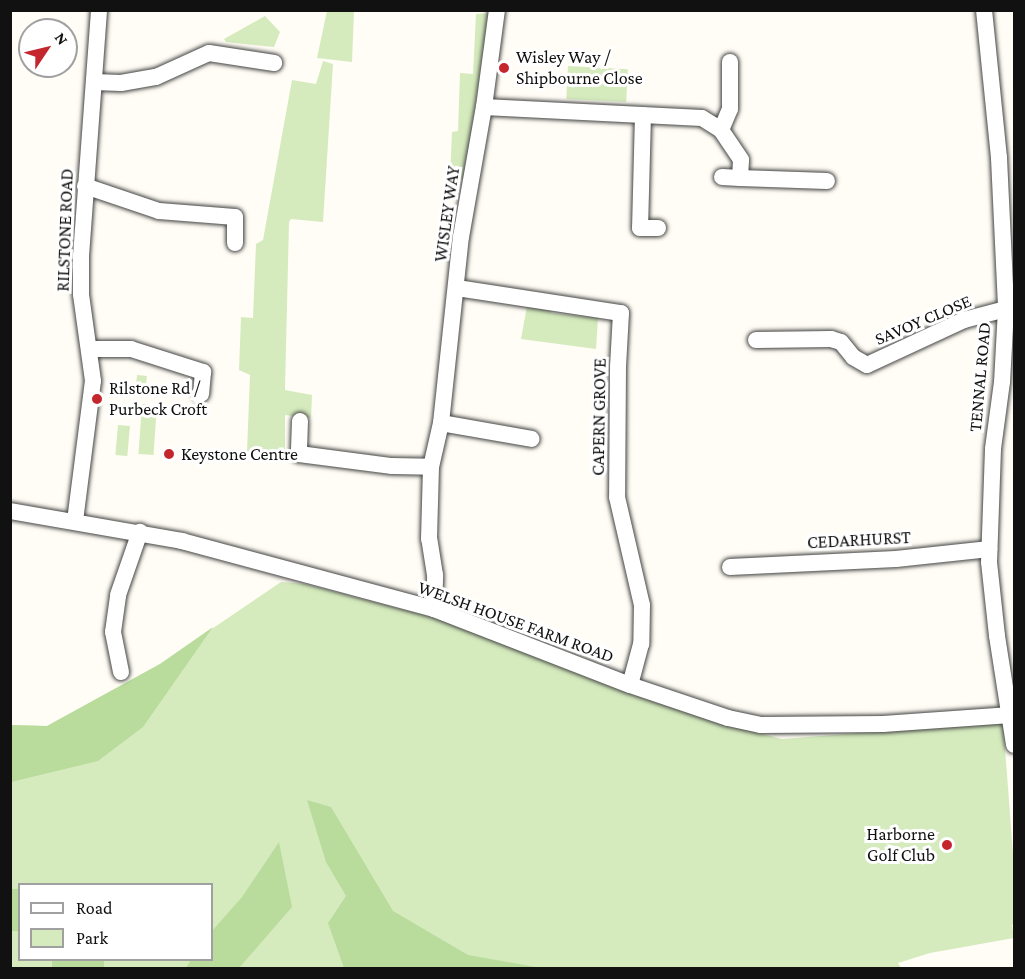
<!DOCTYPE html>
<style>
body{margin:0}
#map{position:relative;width:1025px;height:979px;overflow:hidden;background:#fffdf5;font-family:"Crimson Pro",serif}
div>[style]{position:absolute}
.green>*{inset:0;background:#d5ebbd;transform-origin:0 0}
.forest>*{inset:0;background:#b9dc9c;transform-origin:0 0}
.roads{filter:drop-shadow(0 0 2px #444) drop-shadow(0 0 2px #444)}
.minor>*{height:16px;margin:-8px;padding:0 8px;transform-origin:8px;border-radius:8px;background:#fff}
.dots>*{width:16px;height:16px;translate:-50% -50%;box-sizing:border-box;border:3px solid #fff;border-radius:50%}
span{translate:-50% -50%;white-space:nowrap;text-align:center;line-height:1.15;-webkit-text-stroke:6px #fff;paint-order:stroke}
.poi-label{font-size:18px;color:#111}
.left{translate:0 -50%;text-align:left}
.right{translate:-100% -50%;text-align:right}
.street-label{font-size:18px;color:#111}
.frame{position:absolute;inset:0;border:12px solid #111;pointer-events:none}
.legend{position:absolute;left:18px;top:883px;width:195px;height:78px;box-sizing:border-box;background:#fff;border:2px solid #a0a0a0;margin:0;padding:8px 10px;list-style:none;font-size:18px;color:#111}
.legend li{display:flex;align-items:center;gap:12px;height:30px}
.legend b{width:30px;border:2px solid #a0a0a0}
.north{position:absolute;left:18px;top:18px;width:60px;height:60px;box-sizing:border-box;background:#fff;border:2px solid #a0a0a0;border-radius:50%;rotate:55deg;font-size:16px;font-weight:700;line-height:24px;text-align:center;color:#111}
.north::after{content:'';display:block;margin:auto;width:21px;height:27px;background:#c4262e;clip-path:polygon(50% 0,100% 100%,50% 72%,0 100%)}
</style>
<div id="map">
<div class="green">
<i style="clip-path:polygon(327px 11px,354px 11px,352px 62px,317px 58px)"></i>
<i style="clip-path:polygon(489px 13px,464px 179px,450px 178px,452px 132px,458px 131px,460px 73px,473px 74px,476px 14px)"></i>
<i style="clip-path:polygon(265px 16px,280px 32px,274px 47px,226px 42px,224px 39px)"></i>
<i style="clip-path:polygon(323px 61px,333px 64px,323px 222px,291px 219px,289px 222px,285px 390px,312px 395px,311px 418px,285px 415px,285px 454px,247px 452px,250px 375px,239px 370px,241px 317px,253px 318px,256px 244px,263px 240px,292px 80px,316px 84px)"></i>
<i style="left:568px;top:66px;width:60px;height:33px;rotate:3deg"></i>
<i style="clip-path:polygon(527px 306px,552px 309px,551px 313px,598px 318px,596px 349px,521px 339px)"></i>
<i style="left:137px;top:375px;width:10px;height:17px;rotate:6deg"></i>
<i style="left:142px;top:404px;width:15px;height:50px;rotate:4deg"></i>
<i style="left:118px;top:425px;width:12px;height:30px;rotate:5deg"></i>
<i style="clip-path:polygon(evenodd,281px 582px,305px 584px,454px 623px,718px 722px,782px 739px,1003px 722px,1014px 867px,1014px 924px,1012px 925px,1014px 938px,930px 953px,898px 963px,901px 968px,11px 968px,11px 725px,47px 726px,160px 664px,281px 582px,20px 884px,212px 884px,212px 960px,20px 960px,20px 884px)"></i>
</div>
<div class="forest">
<i style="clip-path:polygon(213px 627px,143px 727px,98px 761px,11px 782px,11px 725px,47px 726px,160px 664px)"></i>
<i style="clip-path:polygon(307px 800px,331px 807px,393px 911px,468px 955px,541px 968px,344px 968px,328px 923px,346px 896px,326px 862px)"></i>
<i style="clip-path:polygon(279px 842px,292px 907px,239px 968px,186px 968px,191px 960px,212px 960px,212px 931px,242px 897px)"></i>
<i style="left:19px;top:889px;width:42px;height:8px;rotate:90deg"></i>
<i style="left:52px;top:960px;width:52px;height:9px"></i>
</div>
<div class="roads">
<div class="minor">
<i style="left:984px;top:10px;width:149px;rotate:84.2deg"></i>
<i style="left:999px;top:158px;width:151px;rotate:87.3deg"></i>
<i style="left:1006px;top:309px;width:73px;rotate:93.1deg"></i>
<i style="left:1002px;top:382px;width:68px;rotate:97.7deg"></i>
<i style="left:993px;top:449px;width:113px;rotate:92deg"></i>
<i style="left:989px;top:562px;width:74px;rotate:83.8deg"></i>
<i style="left:997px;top:636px;width:110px;rotate:81.1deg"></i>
<i style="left:94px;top:82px;width:27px;rotate:2deg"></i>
<i style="left:121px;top:83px;width:36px;rotate:-10deg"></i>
<i style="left:156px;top:77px;width:58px;rotate:-24.4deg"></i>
<i style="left:209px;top:53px;width:66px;rotate:8.7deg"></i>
<i style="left:484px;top:107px;width:218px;rotate:2.9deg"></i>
<i style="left:702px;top:118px;width:22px;rotate:32deg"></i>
<i style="left:721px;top:130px;width:36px;rotate:56deg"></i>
<i style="left:741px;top:160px;width:18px;rotate:93deg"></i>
<i style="left:740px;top:178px;width:87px;rotate:2deg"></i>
<i style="left:643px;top:115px;width:113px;rotate:91.5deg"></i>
<i style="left:640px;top:228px;width:18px"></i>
<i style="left:721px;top:130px;width:23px;rotate:-67deg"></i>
<i style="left:730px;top:109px;width:47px;rotate:-90deg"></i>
<i style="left:722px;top:177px;width:18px;rotate:3deg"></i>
<i style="left:85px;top:186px;width:78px;rotate:18.7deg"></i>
<i style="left:159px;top:211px;width:76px;rotate:4.5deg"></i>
<i style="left:235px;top:217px;width:26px;rotate:90deg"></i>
<i style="left:457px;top:288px;width:166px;rotate:8.7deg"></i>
<i style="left:621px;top:313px;width:54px;rotate:93.2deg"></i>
<i style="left:618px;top:367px;width:130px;rotate:90.4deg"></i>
<i style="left:617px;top:497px;width:111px;rotate:77deg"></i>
<i style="left:642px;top:605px;width:39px;rotate:91deg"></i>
<i style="left:641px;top:644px;width:42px;rotate:105deg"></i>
<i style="left:756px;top:340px;width:75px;rotate:-0.8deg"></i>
<i style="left:831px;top:339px;width:10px;rotate:17deg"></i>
<i style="left:841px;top:342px;width:19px;rotate:51deg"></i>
<i style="left:853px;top:357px;width:16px;rotate:30deg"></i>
<i style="left:867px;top:365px;width:107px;rotate:-24.9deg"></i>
<i style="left:964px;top:320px;width:43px;rotate:-14.7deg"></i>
<i style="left:89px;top:349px;width:42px"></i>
<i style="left:131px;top:349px;width:76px;rotate:17.7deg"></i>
<i style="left:203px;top:372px;width:22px;rotate:95deg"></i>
<i style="left:300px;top:421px;width:33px;rotate:92deg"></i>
<i style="left:299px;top:454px;width:94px;rotate:7.4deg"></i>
<i style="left:392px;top:466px;width:39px;rotate:1deg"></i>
<i style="left:441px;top:423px;width:92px;rotate:10deg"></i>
<i style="left:10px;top:511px;width:175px;rotate:9.9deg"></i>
<i style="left:182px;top:541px;width:261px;rotate:15.1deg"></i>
<i style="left:434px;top:609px;width:210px;rotate:21.2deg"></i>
<i style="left:630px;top:685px;width:103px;rotate:18.6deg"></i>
<i style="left:728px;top:718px;width:34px;rotate:12deg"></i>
<i style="left:761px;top:725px;width:122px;rotate:-0.5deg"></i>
<i style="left:883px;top:724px;width:128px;rotate:-4deg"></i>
<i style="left:75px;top:521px;width:141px;rotate:-82.7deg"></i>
<i style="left:93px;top:381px;width:88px;rotate:-97.9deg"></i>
<i style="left:81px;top:294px;width:38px;rotate:-90deg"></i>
<i style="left:81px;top:256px;width:247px;rotate:-85.8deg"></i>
<i style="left:730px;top:567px;width:166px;rotate:-2.8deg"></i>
<i style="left:896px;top:559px;width:94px;rotate:-6.1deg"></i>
<i style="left:434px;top:609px;width:34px;rotate:-88deg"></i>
<i style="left:435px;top:575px;width:36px;rotate:-99deg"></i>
<i style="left:429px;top:539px;width:72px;rotate:-88.4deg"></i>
<i style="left:431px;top:467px;width:45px;rotate:-77.2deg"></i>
<i style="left:441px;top:423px;width:187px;rotate:-83.9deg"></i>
<i style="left:461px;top:237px;width:132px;rotate:-80deg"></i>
<i style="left:484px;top:107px;width:98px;rotate:-82.4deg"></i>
<i style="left:121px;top:672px;width:41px;rotate:-101.3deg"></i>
<i style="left:113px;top:632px;width:37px;rotate:-82deg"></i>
<i style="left:118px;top:595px;width:67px;rotate:-70.8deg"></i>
</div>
</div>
<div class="dots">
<i style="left:504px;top:68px;background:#c4262e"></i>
<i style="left:97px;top:399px;background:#c4262e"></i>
<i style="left:169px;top:454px;background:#c4262e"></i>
<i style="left:947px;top:845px;background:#c4262e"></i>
</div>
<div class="poi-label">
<span class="left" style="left:516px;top:68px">Wisley Way /<br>Shipbourne Close</span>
<span class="left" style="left:109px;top:399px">Rilstone Rd /<br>Purbeck Croft</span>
<span class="left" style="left:181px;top:454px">Keystone Centre</span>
<span class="right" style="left:935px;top:845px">Harborne<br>Golf Club</span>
</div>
<div class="street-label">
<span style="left:447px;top:214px;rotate:-82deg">WISLEY WAY</span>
<span style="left:65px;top:230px;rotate:-88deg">RILSTONE ROAD</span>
<span style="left:923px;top:320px;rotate:-23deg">SAVOY CLOSE</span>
<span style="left:980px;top:377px;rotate:-85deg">TENNAL ROAD</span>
<span style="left:599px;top:417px;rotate:-89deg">CAPERN GROVE</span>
<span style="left:859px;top:540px;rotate:-3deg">CEDARHURST</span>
<span style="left:516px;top:622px;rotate:20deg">WELSH HOUSE FARM ROAD</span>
</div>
<div class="frame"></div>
<ul class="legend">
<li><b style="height:8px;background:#fff"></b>Road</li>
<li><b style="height:16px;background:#d5ebbd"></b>Park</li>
</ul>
<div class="north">N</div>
</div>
